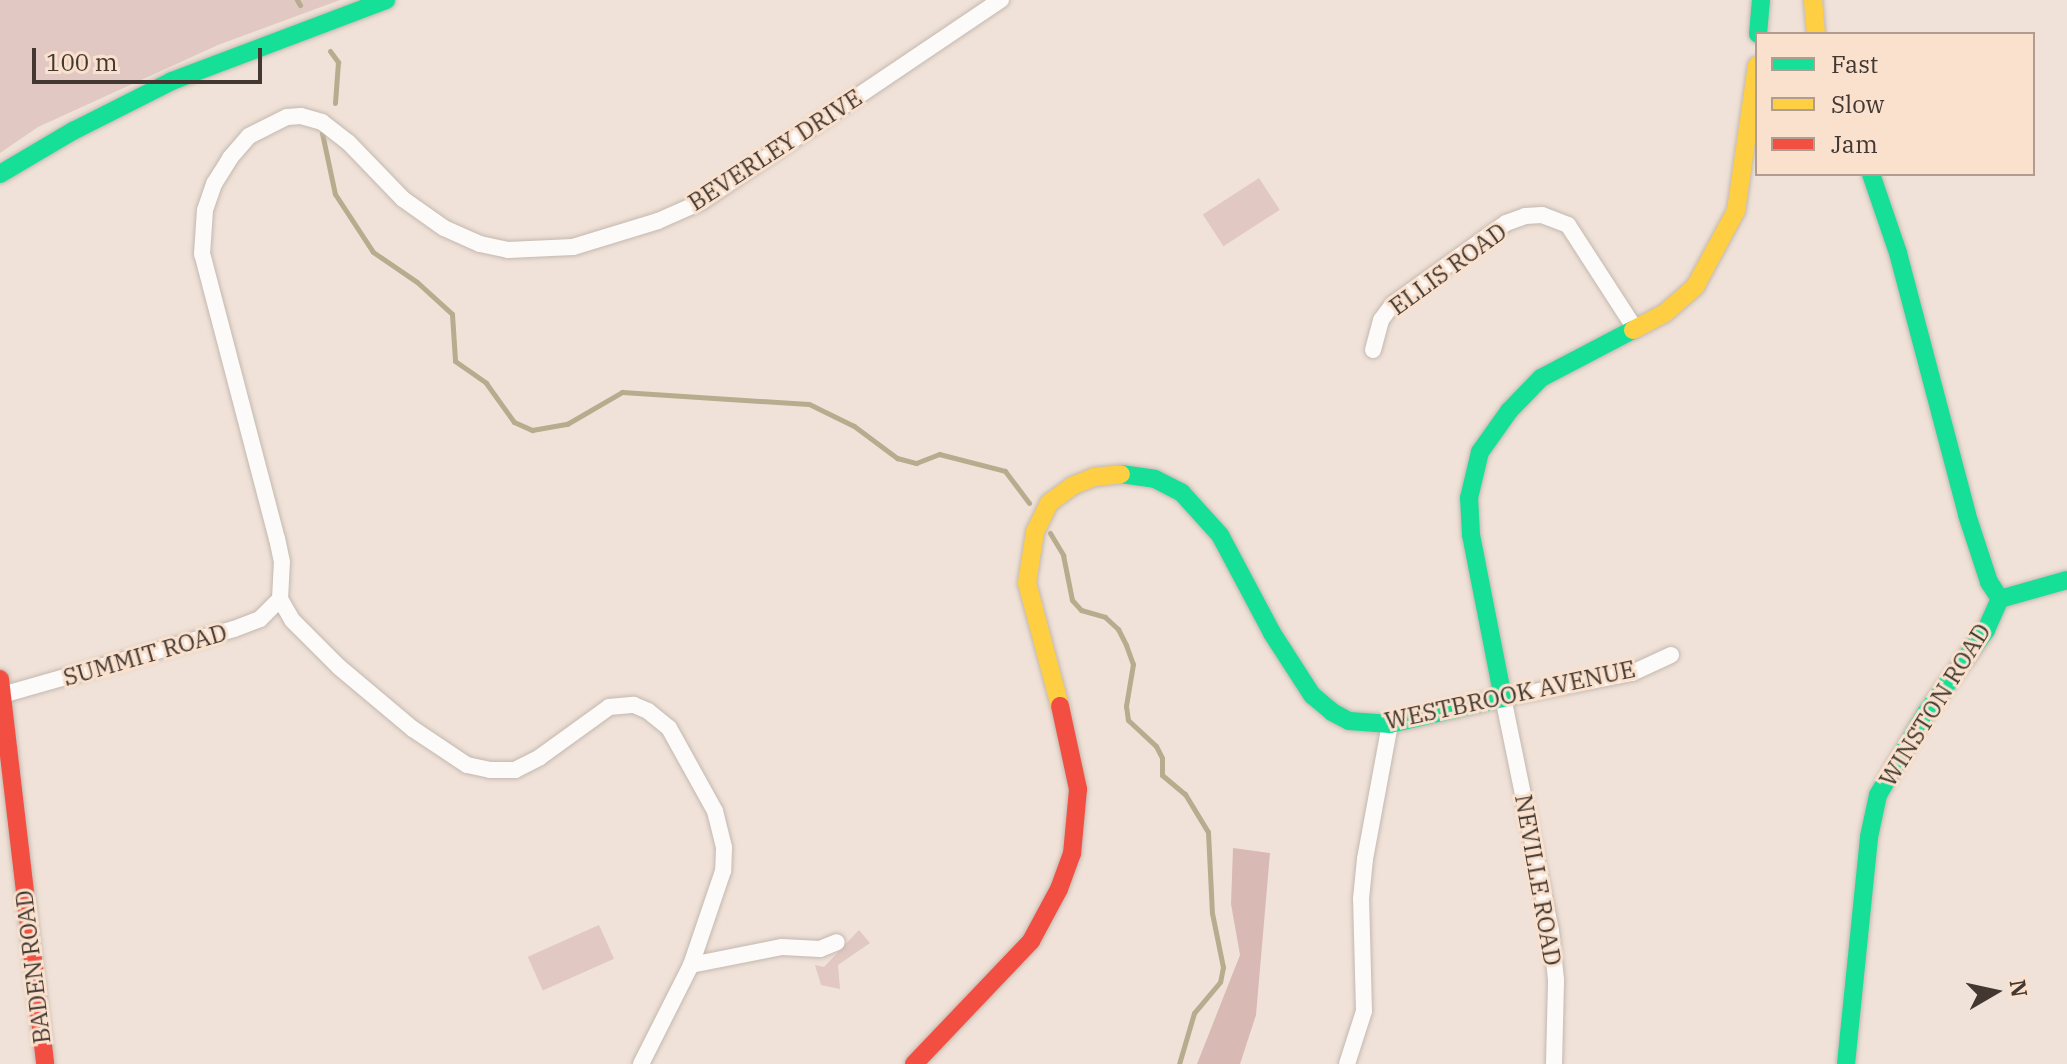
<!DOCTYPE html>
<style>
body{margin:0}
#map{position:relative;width:2067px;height:1064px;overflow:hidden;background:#f0e2d8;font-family:"IBM Plex Serif",serif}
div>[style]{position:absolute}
.green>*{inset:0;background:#e1c8c3;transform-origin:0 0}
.forest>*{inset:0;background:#d9b9b4}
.stream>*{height:5px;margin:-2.5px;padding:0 2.5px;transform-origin:2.5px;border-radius:2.5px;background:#b7ac8e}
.roads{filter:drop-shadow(0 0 2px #c3b8b0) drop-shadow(0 0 2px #c3b8b0)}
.street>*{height:16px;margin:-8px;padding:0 8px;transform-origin:8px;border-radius:8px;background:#fdfbf9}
.fast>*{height:18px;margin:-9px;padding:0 9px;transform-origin:9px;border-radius:9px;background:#16e098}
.slow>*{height:18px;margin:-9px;padding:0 9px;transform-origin:9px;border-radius:9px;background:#ffcf43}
.jam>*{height:18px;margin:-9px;padding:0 9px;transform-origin:9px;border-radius:9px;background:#f24e42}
span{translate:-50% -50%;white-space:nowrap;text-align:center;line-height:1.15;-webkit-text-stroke:6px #fae1ce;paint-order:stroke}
.street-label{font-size:24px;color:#423831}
.legend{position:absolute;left:1755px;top:32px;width:280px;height:144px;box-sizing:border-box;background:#fae1ce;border:2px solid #b09d8f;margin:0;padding:10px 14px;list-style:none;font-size:24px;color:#423831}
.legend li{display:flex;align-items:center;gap:16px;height:40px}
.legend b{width:40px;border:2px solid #b09d8f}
.north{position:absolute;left:1955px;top:952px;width:80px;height:80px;-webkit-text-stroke:6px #fae1ce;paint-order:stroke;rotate:81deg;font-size:22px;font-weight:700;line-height:32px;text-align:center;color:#423831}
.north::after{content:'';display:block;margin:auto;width:28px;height:36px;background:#423831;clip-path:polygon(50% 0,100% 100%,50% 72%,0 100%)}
.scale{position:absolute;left:32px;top:48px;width:230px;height:36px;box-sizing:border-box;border:4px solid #423831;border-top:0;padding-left:10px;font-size:24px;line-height:28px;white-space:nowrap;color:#423831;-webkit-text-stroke:6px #fae1ce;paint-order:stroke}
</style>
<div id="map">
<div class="green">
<i style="clip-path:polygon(0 0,340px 0,218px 45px,38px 127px,0 153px)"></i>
<i style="left:1259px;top:178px;width:38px;height:67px;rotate:57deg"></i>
<i style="left:599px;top:925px;width:37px;height:78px;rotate:66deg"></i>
<i style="clip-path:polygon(859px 930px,870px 943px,838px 965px,840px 989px,821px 985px,815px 965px,824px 967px)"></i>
</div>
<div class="forest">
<i style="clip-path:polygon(1233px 848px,1270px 853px,1256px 1015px,1240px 1064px,1197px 1064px,1240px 955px,1231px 904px)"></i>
</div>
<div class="stream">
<i style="left:297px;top:0;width:6px;rotate:59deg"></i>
<i style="left:330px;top:51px;width:14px;rotate:54deg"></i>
<i style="left:338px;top:62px;width:41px;rotate:94.2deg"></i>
<i style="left:322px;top:133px;width:62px;rotate:78deg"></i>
<i style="left:335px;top:194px;width:69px;rotate:56.8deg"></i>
<i style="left:373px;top:252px;width:53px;rotate:34.3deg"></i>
<i style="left:417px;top:282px;width:47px;rotate:42.4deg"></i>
<i style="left:452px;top:314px;width:47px;rotate:86.3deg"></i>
<i style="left:455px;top:361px;width:38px;rotate:35deg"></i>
<i style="left:486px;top:383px;width:48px;rotate:54.3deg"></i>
<i style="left:514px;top:422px;width:20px;rotate:24deg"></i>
<i style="left:532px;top:430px;width:36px;rotate:-10deg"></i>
<i style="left:567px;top:424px;width:64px;rotate:-30.2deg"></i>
<i style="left:622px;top:392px;width:187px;rotate:3.7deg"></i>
<i style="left:809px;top:404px;width:50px;rotate:26.1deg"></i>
<i style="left:854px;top:426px;width:54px;rotate:36.7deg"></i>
<i style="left:897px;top:458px;width:20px;rotate:15deg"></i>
<i style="left:916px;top:463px;width:25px;rotate:-21deg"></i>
<i style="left:939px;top:454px;width:68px;rotate:14.4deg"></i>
<i style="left:1005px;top:471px;width:40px;rotate:53deg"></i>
<i style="left:1050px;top:533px;width:26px;rotate:59deg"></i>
<i style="left:1063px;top:555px;width:46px;rotate:78.7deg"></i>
<i style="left:1072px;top:600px;width:13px;rotate:48deg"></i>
<i style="left:1081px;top:610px;width:25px;rotate:16deg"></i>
<i style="left:1105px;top:617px;width:18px;rotate:43deg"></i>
<i style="left:1118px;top:629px;width:18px;rotate:63deg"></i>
<i style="left:1126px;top:645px;width:20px;rotate:70deg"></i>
<i style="left:1133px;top:664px;width:43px;rotate:99.5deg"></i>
<i style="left:1126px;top:706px;width:14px;rotate:82deg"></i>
<i style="left:1128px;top:720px;width:38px;rotate:43deg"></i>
<i style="left:1156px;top:746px;width:13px;rotate:63deg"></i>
<i style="left:1162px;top:758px;width:17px;rotate:90deg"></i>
<i style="left:1162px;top:775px;width:30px;rotate:40deg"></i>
<i style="left:1185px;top:794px;width:44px;rotate:58.8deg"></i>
<i style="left:1208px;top:832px;width:81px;rotate:87.2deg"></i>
<i style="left:1212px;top:913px;width:55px;rotate:78.5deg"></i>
<i style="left:1223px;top:967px;width:15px;rotate:101deg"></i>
<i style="left:1220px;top:982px;width:40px;rotate:130deg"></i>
<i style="left:1194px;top:1013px;width:53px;rotate:106.4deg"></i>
</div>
<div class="roads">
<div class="street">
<i style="left:1373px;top:350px;width:31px;rotate:-75deg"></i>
<i style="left:1381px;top:320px;width:20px;rotate:-53deg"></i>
<i style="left:1393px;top:304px;width:139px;rotate:-35.6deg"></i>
<i style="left:1506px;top:223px;width:20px;rotate:-20deg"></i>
<i style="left:1525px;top:216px;width:17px;rotate:-3deg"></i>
<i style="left:1542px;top:215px;width:28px;rotate:21deg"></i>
<i style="left:1568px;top:225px;width:121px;rotate:57.1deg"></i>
<i style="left:280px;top:599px;width:24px;rotate:60deg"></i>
<i style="left:292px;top:620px;width:66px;rotate:45deg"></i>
<i style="left:339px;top:667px;width:97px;rotate:40deg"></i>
<i style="left:413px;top:729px;width:65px;rotate:33.7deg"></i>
<i style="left:467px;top:765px;width:24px;rotate:12deg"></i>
<i style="left:490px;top:770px;width:25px"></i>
<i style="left:515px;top:770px;width:28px;rotate:-27deg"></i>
<i style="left:540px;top:757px;width:85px;rotate:-35.9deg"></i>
<i style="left:609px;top:707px;width:25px;rotate:-5deg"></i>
<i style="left:634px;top:705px;width:15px;rotate:23deg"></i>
<i style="left:648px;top:711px;width:27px;rotate:39deg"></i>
<i style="left:669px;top:728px;width:95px;rotate:61deg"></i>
<i style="left:715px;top:811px;width:38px;rotate:76deg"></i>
<i style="left:724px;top:848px;width:23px;rotate:92deg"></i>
<i style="left:723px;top:871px;width:99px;rotate:108.8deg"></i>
<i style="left:691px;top:965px;width:111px;rotate:116.8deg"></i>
<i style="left:2px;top:695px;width:241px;rotate:-15.9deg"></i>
<i style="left:234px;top:629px;width:28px;rotate:-21deg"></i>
<i style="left:260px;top:619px;width:28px;rotate:-45deg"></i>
<i style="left:280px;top:599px;width:37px;rotate:-87deg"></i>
<i style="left:282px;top:562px;width:24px;rotate:-102deg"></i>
<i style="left:277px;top:539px;width:295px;rotate:-104.7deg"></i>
<i style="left:202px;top:254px;width:44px;rotate:-86.1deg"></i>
<i style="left:205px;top:210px;width:28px;rotate:-71deg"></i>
<i style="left:214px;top:184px;width:31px;rotate:-58deg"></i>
<i style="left:230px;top:158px;width:29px;rotate:-49deg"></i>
<i style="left:249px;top:136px;width:42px;rotate:-26.6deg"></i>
<i style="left:287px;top:117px;width:14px;rotate:-4deg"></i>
<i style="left:301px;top:116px;width:22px;rotate:16deg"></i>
<i style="left:322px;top:122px;width:33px;rotate:38deg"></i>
<i style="left:348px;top:142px;width:79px;rotate:46deg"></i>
<i style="left:403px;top:199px;width:50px;rotate:35.3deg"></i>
<i style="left:444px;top:228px;width:39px;rotate:24deg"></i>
<i style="left:480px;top:244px;width:29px;rotate:12deg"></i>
<i style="left:508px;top:250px;width:65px;rotate:-2.6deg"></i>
<i style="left:573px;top:247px;width:89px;rotate:-17deg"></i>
<i style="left:658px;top:221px;width:47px;rotate:-23.8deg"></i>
<i style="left:701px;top:202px;width:362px;rotate:-34deg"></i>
<i style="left:691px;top:965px;width:93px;rotate:-11.2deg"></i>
<i style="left:782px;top:947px;width:38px;rotate:3deg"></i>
<i style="left:820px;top:949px;width:18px;rotate:-22deg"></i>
<i style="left:1347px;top:1064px;width:56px;rotate:-72.2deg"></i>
<i style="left:1364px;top:1011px;width:112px;rotate:-91.5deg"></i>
<i style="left:1361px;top:899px;width:40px;rotate:-84.3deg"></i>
<i style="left:1365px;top:859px;width:137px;rotate:-79.5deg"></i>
<i style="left:1554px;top:1064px;width:84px;rotate:-88.6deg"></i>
<i style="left:1556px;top:980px;width:49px;rotate:-95.8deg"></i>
<i style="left:1551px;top:931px;width:238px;rotate:-101.6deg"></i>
<i style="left:1503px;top:698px;width:131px;rotate:-11deg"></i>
<i style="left:1632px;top:673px;width:43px;rotate:-24.8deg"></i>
</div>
<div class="fast">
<i style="left:1758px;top:34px;width:34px;rotate:-85deg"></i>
<i style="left:0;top:174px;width:85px;rotate:-30.5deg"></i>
<i style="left:73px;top:131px;width:111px;rotate:-26.8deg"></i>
<i style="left:172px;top:81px;width:229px;rotate:-20.7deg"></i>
<i style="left:1871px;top:174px;width:83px;rotate:71.1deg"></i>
<i style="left:1898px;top:253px;width:271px;rotate:75.2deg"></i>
<i style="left:1967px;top:515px;width:71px;rotate:71.8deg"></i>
<i style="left:1989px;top:582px;width:20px;rotate:57deg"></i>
<i style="left:1121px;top:474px;width:34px;rotate:8deg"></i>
<i style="left:1155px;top:479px;width:30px;rotate:27deg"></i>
<i style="left:1182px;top:493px;width:57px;rotate:47.9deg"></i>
<i style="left:1220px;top:535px;width:111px;rotate:62deg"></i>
<i style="left:1272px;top:633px;width:74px;rotate:57.2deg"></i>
<i style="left:1312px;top:695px;width:26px;rotate:40deg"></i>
<i style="left:1332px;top:712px;width:19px;rotate:28deg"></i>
<i style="left:1349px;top:721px;width:41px;rotate:4.2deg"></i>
<i style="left:1390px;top:724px;width:116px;rotate:-13deg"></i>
<i style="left:1503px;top:698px;width:166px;rotate:-101.1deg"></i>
<i style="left:1471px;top:535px;width:37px;rotate:-93deg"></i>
<i style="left:1469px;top:498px;width:47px;rotate:-76.6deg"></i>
<i style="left:1480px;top:452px;width:50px;rotate:-54.7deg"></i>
<i style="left:1509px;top:411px;width:46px;rotate:-45.9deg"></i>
<i style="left:1541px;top:378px;width:104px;rotate:-27.6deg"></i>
<i style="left:2000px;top:599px;width:70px;rotate:-15.8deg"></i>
<i style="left:1846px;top:1064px;width:228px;rotate:-84.2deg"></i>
<i style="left:1869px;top:837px;width:43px;rotate:-77.9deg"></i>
<i style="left:1878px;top:795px;width:95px;rotate:-59.7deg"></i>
<i style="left:1926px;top:713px;width:102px;rotate:-54.1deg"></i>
<i style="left:1986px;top:630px;width:34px;rotate:-66deg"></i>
</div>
<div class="slow">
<i style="left:1813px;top:0;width:34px;rotate:85deg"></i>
<i style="left:1633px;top:330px;width:36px;rotate:-28deg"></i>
<i style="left:1665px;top:313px;width:40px;rotate:-41deg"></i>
<i style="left:1695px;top:287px;width:86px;rotate:-61.7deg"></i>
<i style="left:1736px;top:211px;width:147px;rotate:-81.8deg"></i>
<i style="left:1060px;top:706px;width:127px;rotate:-105deg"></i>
<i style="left:1027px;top:583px;width:52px;rotate:-81.1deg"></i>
<i style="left:1035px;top:532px;width:32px;rotate:-64deg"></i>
<i style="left:1049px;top:503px;width:29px;rotate:-36deg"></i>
<i style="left:1072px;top:486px;width:24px;rotate:-22deg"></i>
<i style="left:1094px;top:477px;width:27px;rotate:-6deg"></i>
</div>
<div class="jam">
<i style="left:0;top:679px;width:388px;rotate:83.3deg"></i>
<i style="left:914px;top:1064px;width:170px;rotate:-46.4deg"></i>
<i style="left:1031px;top:941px;width:59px;rotate:-61.7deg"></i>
<i style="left:1059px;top:889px;width:37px;rotate:-70deg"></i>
<i style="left:1072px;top:854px;width:65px;rotate:-84.7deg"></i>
<i style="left:1078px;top:789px;width:85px;rotate:-102.2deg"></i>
</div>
</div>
<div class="street-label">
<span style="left:775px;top:150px;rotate:-33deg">BEVERLEY DRIVE</span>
<span style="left:1448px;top:269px;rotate:-36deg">ELLIS ROAD</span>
<span style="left:145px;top:655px;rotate:-16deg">SUMMIT ROAD</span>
<span style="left:1510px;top:695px;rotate:-12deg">WESTBROOK AVENUE</span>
<span style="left:1935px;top:705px;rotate:-58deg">WINSTON ROAD</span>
<span style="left:1538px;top:880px;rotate:80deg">NEVILLE ROAD</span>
<span style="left:33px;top:967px;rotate:-97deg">BADEN ROAD</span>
</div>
<ul class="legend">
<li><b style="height:10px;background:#16e098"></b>Fast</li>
<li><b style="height:10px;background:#ffcf43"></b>Slow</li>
<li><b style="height:10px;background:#f24e42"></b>Jam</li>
</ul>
<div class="north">N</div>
<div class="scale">100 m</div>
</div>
